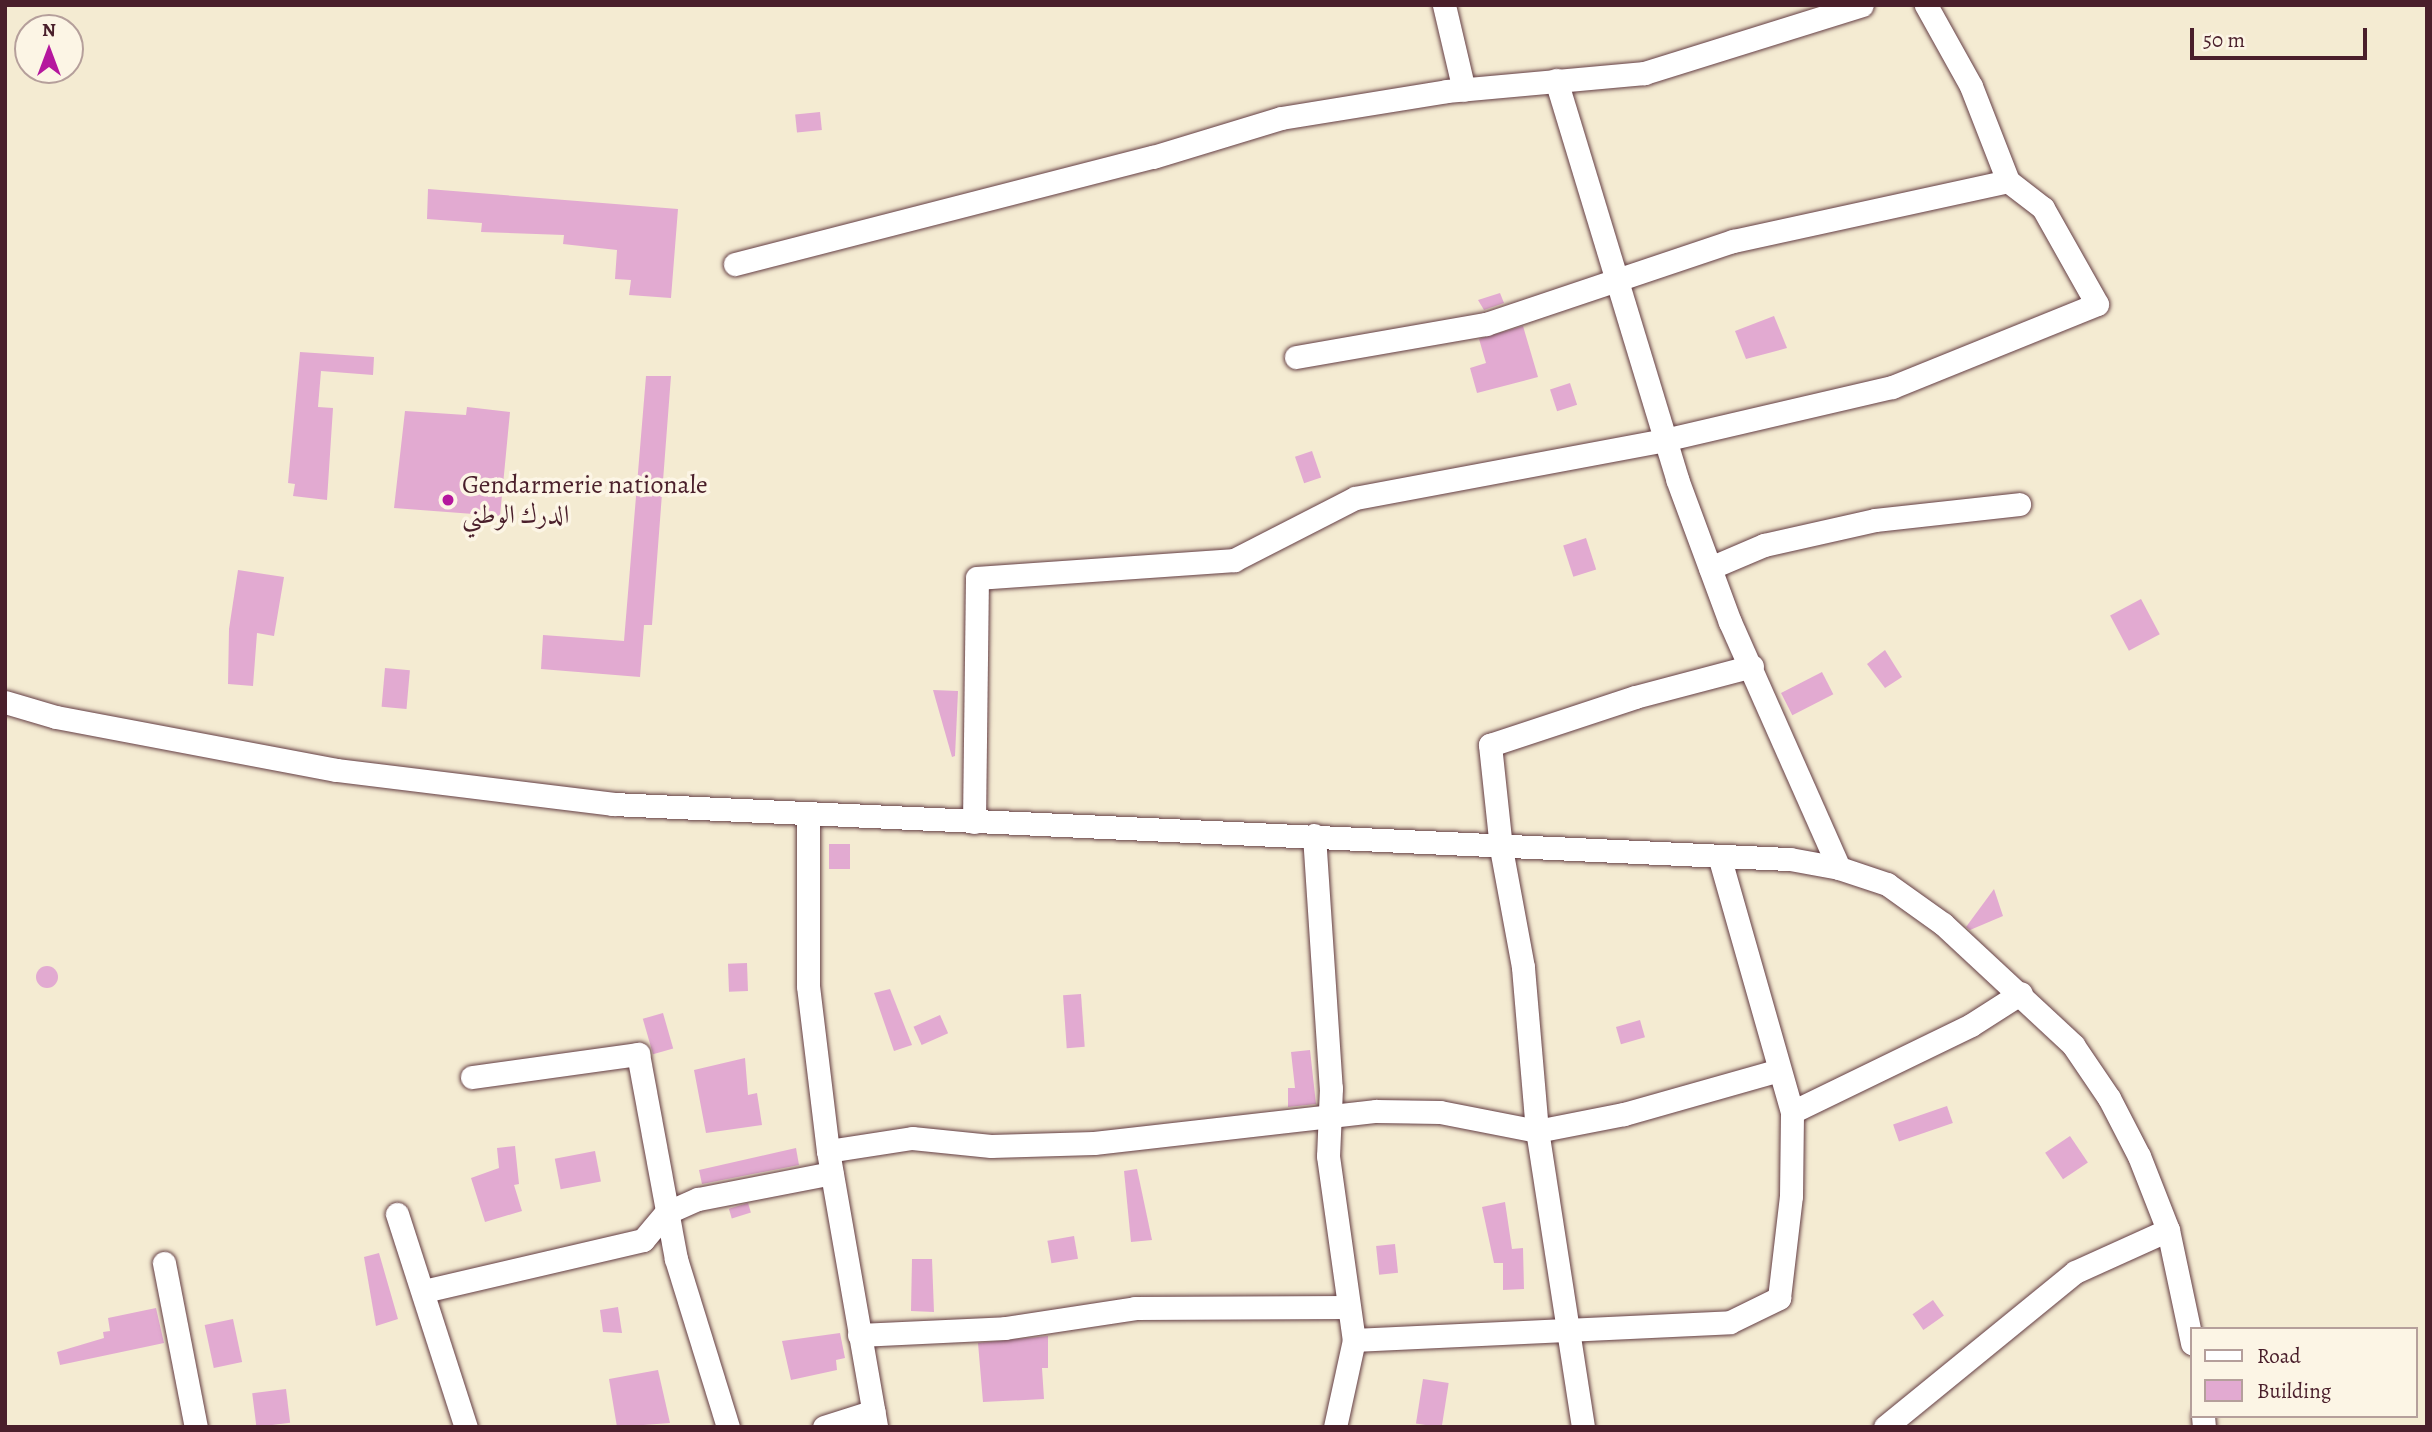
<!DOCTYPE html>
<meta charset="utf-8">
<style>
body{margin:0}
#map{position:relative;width:2432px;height:1432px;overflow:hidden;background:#f4ebd2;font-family:Alegreya,Amiri,serif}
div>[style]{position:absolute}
.building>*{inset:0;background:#e2aad1;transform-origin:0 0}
.round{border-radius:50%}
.roads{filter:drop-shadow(0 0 2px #643e44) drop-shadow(0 0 2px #643e44)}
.street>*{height:23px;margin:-11.5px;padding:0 11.5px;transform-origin:11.5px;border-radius:11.5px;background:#fff}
.dots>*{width:19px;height:19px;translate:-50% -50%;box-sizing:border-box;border:4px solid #fcf5e5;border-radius:50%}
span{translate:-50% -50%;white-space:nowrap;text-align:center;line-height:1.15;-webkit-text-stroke:7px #fcf5e5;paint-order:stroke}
.poi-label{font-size:26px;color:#4a1f2b}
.left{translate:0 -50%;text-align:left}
.frame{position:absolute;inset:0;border:7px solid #4a1f2b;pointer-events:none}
.legend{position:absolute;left:2190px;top:1327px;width:228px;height:91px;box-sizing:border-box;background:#fcf5e5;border:2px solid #b59f9b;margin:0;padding:9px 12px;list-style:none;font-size:21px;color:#4a1f2b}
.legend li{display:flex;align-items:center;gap:14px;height:35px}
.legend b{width:35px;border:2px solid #b59f9b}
.north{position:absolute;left:14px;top:14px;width:70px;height:70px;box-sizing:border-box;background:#fcf5e5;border:2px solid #b59f9b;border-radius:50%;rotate:0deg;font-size:19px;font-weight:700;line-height:28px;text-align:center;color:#4a1f2b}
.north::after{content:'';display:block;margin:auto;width:24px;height:32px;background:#b5179e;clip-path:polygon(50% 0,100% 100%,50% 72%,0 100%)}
.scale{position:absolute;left:2190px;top:28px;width:177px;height:32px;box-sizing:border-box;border:4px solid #4a1f2b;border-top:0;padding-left:9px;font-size:21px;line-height:24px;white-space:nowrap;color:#4a1f2b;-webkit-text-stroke:5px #fcf5e5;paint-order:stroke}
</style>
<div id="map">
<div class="building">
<i style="left:820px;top:112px;width:18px;height:25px;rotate:84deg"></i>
<i style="clip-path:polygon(428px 189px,678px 209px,671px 298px,629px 295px,631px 280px,615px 279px,617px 250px,563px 244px,564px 235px,481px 232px,482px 223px,427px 219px)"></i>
<i style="clip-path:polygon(1500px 293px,1504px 303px,1484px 310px,1478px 300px)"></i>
<i style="clip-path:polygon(1774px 316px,1787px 348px,1746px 359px,1735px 331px)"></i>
<i style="clip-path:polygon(1523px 326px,1538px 377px,1477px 393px,1470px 368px,1486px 363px,1479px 339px)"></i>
<i style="clip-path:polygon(300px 352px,374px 357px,373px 375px,321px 371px,318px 407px,333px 408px,327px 500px,293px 496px,295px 484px,288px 483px)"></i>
<i style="clip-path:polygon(646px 376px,671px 376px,652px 625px,644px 625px,640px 677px,541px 669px,543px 635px,624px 641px)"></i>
<i style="left:1570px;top:383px;width:23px;height:21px;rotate:72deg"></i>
<i style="clip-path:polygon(467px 407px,510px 412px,500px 516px,394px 508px,405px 411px,466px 415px)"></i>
<i style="left:1312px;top:451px;width:28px;height:18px;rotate:71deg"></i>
<i style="left:1586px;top:538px;width:33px;height:24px;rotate:72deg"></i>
<i style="clip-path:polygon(238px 570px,284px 577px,274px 636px,257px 633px,253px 686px,228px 684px,229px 629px)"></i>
<i style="left:2141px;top:599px;width:40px;height:35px;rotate:62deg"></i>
<i style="clip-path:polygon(1885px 650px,1902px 677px,1885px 688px,1867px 664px)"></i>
<i style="left:385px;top:668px;width:25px;height:39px;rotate:5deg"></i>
<i style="left:1822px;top:672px;width:25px;height:46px;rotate:63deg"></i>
<i style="clip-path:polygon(933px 690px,958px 691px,955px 756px,952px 757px)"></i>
<i style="left:829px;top:844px;width:21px;height:25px"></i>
<i style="clip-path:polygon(1994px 889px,2003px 916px,1970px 930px,1966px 927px)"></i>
<i style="left:747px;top:963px;width:28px;height:19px;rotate:88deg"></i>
<i class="round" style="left:36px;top:966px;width:22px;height:22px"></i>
<i style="clip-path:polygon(890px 989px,912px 1045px,894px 1051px,874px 993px)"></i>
<i style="left:1081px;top:994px;width:53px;height:18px;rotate:86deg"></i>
<i style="left:663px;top:1013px;width:37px;height:21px;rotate:74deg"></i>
<i style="left:940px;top:1015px;width:20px;height:29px;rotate:66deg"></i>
<i style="left:1640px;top:1020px;width:18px;height:25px;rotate:74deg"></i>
<i style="clip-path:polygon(1310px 1050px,1316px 1104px,1288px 1107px,1288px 1088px,1295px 1088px,1291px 1052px)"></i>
<i style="clip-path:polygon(745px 1058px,748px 1095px,757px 1093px,762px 1125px,706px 1133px,694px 1070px)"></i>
<i style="left:1947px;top:1106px;width:18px;height:57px;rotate:71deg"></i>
<i style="left:2070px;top:1136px;width:32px;height:30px;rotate:56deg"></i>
<i style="clip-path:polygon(515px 1146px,519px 1184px,514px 1185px,522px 1211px,485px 1222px,471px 1178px,499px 1168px,497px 1148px)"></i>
<i style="clip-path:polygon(796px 1148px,799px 1165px,702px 1184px,699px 1170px)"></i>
<i style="left:595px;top:1151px;width:31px;height:41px;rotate:79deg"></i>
<i style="clip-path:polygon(1137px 1169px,1152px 1240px,1131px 1242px,1124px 1171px)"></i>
<i style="clip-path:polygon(1505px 1202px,1512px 1249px,1523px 1248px,1524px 1289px,1503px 1290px,1503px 1263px,1494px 1263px,1482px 1207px)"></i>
<i style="left:748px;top:1203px;width:10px;height:20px;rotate:73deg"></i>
<i style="left:1074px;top:1236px;width:23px;height:27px;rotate:80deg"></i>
<i style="left:1395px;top:1244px;width:29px;height:19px;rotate:84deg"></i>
<i style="clip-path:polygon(379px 1253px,398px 1319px,376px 1326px,364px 1257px)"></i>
<i style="clip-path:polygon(912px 1259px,932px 1259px,934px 1312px,911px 1311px)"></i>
<i style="left:1933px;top:1300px;width:19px;height:25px;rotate:55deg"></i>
<i style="clip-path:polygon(618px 1307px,622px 1333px,603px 1332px,600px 1310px)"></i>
<i style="clip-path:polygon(156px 1308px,164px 1343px,60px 1365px,57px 1352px,104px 1338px,103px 1332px,110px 1331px,108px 1318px)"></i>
<i style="left:233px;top:1319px;width:44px;height:29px;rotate:78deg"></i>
<i style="clip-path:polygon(840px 1333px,845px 1358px,836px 1360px,837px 1370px,791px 1380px,782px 1341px)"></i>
<i style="clip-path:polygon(1048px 1336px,1048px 1368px,1042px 1368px,1044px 1399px,983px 1402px,978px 1343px)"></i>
<i style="clip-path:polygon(658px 1370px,670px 1423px,617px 1427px,609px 1379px)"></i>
<i style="left:1423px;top:1379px;width:26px;height:45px;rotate:9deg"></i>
<i style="left:286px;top:1389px;width:34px;height:34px;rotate:83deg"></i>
</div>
<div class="roads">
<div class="street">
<i style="left:1444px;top:5px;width:87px;rotate:76.8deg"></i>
<i style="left:1556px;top:80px;width:417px;rotate:73.1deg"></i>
<i style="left:1677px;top:479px;width:153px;rotate:69.7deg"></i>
<i style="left:1730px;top:622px;width:269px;rotate:66.1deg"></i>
<i style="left:735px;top:264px;width:431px;rotate:-14.4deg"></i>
<i style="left:1153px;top:157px;width:134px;rotate:-16.9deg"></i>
<i style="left:1281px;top:118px;width:168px;rotate:-9.2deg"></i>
<i style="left:1447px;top:91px;width:198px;rotate:-5.2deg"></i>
<i style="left:1644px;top:73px;width:228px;rotate:-17.3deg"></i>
<i style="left:1296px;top:357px;width:193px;rotate:-9.9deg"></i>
<i style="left:1486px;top:324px;width:261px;rotate:-18.6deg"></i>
<i style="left:1733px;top:241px;width:281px;rotate:-12.3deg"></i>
<i style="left:1710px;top:568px;width:59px;rotate:-23.1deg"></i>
<i style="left:1764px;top:545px;width:114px;rotate:-12.7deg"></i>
<i style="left:1875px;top:520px;width:145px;rotate:-6.3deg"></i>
<i style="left:5px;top:702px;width:53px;rotate:16.4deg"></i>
<i style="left:56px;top:717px;width:286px;rotate:10.7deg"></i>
<i style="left:337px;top:770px;width:278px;rotate:7deg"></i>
<i style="left:613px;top:804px;width:1178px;rotate:2.68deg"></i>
<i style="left:1790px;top:859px;width:50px;rotate:10.4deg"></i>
<i style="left:1839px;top:868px;width:51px;rotate:18.4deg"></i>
<i style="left:1887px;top:884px;width:69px;rotate:35.5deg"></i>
<i style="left:1943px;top:924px;width:178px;rotate:42.9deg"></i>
<i style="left:2073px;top:1045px;width:64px;rotate:55.8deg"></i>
<i style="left:2109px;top:1098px;width:65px;rotate:62.7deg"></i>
<i style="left:2139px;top:1156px;width:79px;rotate:68.6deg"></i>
<i style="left:2168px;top:1230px;width:116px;rotate:78deg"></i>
<i style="left:808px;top:816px;width:170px;rotate:90deg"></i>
<i style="left:808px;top:986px;width:166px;rotate:83.1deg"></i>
<i style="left:828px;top:1151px;width:280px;rotate:80.1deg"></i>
<i style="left:974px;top:822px;width:244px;rotate:-89.3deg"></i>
<i style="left:977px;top:578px;width:258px;rotate:-4deg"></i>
<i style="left:1234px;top:560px;width:136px;rotate:-27.1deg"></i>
<i style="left:1355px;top:498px;width:314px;rotate:-10.6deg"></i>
<i style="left:1664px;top:440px;width:234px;rotate:-13.1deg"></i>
<i style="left:1892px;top:387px;width:221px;rotate:-22deg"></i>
<i style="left:2097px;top:304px;width:110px;rotate:-119.4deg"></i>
<i style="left:2043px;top:208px;width:44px;rotate:-142.4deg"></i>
<i style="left:2008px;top:181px;width:102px;rotate:-111.3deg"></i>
<i style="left:1971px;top:86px;width:93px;rotate:-119.1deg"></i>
<i style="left:1314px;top:835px;width:254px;rotate:86.2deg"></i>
<i style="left:1331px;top:1088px;width:68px;rotate:92.5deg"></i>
<i style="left:1328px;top:1156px;width:186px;rotate:82deg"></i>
<i style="left:1354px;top:1340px;width:376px;rotate:-2.7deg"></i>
<i style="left:1730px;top:1322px;width:55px;rotate:-26.1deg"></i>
<i style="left:1779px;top:1298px;width:103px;rotate:-83.3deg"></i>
<i style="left:1791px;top:1196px;width:84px;rotate:-89.3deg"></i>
<i style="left:1792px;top:1112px;width:266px;rotate:-105.9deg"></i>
<i style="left:472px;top:1077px;width:168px;rotate:-7.9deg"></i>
<i style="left:638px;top:1054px;width:208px;rotate:79.5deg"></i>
<i style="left:676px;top:1259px;width:176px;rotate:72.8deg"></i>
<i style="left:1792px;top:1112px;width:199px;rotate:-25.9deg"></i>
<i style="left:1971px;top:1025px;width:59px;rotate:-32.6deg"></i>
<i style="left:828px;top:1151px;width:85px;rotate:-8.8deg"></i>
<i style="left:912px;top:1138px;width:79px;rotate:5.8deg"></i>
<i style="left:991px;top:1146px;width:103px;rotate:-1.7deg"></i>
<i style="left:1094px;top:1143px;width:284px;rotate:-6.5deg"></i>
<i style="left:1376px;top:1111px;width:64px;rotate:0.9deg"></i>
<i style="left:1440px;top:1112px;width:99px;rotate:11.1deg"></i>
<i style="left:1537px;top:1131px;width:89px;rotate:-11.1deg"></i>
<i style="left:1624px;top:1114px;width:161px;rotate:-15.8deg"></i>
<i style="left:397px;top:1214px;width:224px;rotate:72.1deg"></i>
<i style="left:164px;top:1263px;width:167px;rotate:79deg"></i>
<i style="left:424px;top:1291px;width:225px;rotate:-13.1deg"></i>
<i style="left:643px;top:1240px;width:35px;rotate:-50deg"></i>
<i style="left:666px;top:1213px;width:35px;rotate:-24deg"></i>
<i style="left:698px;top:1199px;width:136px;rotate:-11deg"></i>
<i style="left:859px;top:1335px;width:146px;rotate:-2.7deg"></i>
<i style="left:1005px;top:1328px;width:132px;rotate:-8.7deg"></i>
<i style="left:1135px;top:1308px;width:213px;rotate:-0.3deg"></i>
<i style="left:2203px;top:1416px;width:11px;rotate:85deg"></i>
<i style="left:824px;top:1427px;width:52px;rotate:-17.7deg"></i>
<i style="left:1335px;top:1427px;width:89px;rotate:-77.7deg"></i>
<i style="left:1583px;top:1427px;width:300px;rotate:-98.8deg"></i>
<i style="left:1537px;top:1131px;width:165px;rotate:-94.9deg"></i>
<i style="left:1523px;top:967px;width:121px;rotate:-100.5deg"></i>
<i style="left:1501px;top:848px;width:104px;rotate:-96.1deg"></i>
<i style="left:1490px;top:745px;width:153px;rotate:-18.3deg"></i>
<i style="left:1635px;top:697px;width:121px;rotate:-14.8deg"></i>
<i style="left:1885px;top:1427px;width:245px;rotate:-39.2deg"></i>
<i style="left:2075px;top:1272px;width:102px;rotate:-24.3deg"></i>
</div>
</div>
<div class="dots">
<i style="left:448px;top:500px;background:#b5179e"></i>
</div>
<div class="poi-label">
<span class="left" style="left:462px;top:500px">Gendarmerie nationale<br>الدرك الوطني</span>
</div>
<div class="frame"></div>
<ul class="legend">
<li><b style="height:9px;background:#fff"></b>Road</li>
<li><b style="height:19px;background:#e2aad1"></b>Building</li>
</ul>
<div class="north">N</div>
<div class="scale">50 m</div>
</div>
